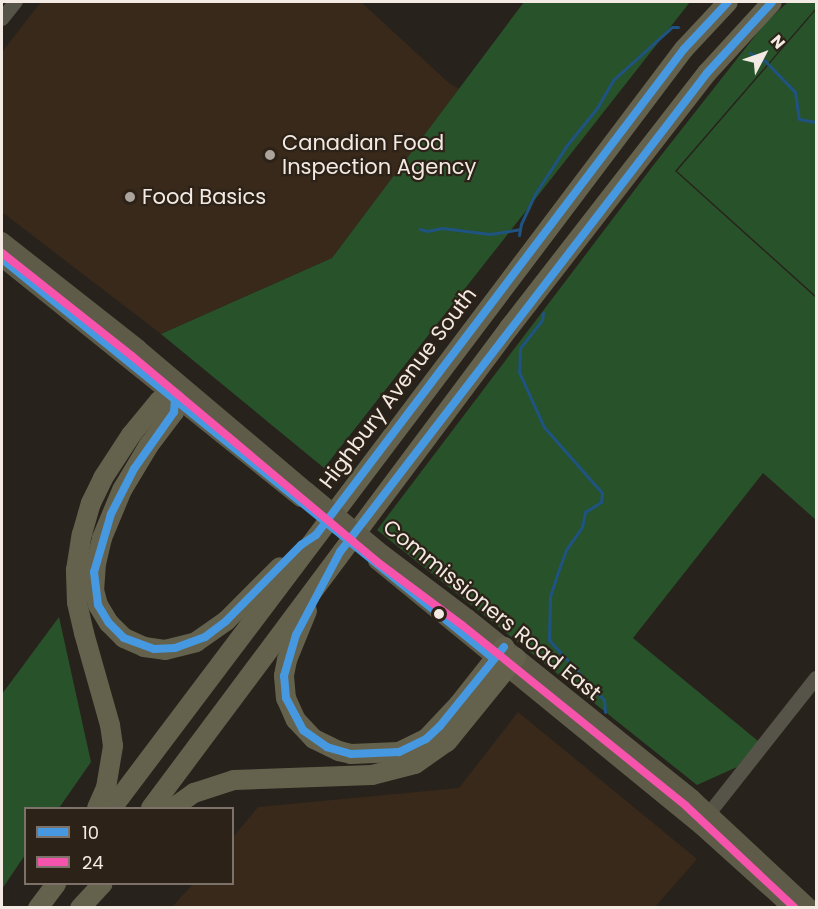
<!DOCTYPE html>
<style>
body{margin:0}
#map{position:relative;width:818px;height:909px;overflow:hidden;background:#28221c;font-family:Poppins,sans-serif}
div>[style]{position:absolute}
.built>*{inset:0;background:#38291a}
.green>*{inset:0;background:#28522a}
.stream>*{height:3px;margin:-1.5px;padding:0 1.5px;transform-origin:1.5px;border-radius:1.5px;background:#1f5381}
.minor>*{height:14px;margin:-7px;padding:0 7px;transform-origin:7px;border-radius:7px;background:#565449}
.major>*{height:16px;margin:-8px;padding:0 8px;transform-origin:8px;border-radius:8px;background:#5e5c49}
.highway>*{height:20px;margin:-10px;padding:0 10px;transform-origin:10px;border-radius:10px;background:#64624d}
.major-bridge>*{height:16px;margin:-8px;padding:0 8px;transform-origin:8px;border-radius:8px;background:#5e5c49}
.bus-1>*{height:8px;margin:-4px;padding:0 4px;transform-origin:4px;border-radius:4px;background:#4699e1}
.bus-2>*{height:8px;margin:-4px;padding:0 4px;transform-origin:4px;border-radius:4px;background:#f653ac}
.dots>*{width:16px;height:16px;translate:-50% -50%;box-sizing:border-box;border:3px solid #2d2217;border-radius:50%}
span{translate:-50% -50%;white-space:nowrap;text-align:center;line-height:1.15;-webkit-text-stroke:4.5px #2d2217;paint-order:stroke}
.poi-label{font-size:21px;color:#f2eae3}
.left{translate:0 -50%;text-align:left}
.street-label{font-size:21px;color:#f2eae3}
.frame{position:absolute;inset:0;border:3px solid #f2eae3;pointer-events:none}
.legend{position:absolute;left:24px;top:807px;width:210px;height:78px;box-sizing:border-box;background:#2d2217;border:2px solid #7c7269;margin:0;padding:8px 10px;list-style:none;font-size:18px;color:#f2eae3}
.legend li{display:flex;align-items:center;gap:12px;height:30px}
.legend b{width:30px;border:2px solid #7c7269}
.north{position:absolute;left:734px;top:24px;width:60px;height:60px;-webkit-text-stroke:4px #2d2217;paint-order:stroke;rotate:49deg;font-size:16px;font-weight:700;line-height:24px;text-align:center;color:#f2eae3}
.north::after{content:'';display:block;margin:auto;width:21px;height:27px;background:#f2eae3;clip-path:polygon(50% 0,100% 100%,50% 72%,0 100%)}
</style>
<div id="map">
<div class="built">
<i style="clip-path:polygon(41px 2px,361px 2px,449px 83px,459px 89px,332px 258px,161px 334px,2px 212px,2px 52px)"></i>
<i style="clip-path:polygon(518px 712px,697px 859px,655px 907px,172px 907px,193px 884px,232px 884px,233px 837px,258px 807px,459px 788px)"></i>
</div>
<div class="green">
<i style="clip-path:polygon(524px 2px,690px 2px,324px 468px,161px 334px,332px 258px)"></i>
<i style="clip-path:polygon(788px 2px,816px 2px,816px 8px,675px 171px,816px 298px,816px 520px,763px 473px,633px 638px,758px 741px,737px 767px,697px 785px,377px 530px,652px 167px,766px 22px)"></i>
<i style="clip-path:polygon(816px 10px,816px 296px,677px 171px)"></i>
<i style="clip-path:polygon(59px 617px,91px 762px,59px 808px,26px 808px,25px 855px,2px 889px,2px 694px)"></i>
</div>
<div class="stream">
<i style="left:750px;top:53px;width:17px;rotate:28deg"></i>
<i style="left:765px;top:61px;width:43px;rotate:45.9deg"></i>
<i style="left:795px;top:92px;width:27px;rotate:82deg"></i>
<i style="left:799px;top:119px;width:17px;rotate:10deg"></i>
<i style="left:420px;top:229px;width:7px;rotate:16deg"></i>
<i style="left:427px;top:231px;width:15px;rotate:-11deg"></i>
<i style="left:442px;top:228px;width:48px;rotate:7.1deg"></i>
<i style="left:490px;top:234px;width:30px;rotate:-9deg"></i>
<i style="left:519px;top:235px;width:11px;rotate:-80deg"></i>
<i style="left:521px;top:224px;width:33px;rotate:-65deg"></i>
<i style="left:535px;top:194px;width:59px;rotate:-56.9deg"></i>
<i style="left:567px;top:145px;width:48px;rotate:-51deg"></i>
<i style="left:597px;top:108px;width:32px;rotate:-60deg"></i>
<i style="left:613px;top:80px;width:79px;rotate:-41.9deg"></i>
<i style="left:672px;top:27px;width:6px"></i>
<i style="left:543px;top:313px;width:7px;rotate:98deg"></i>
<i style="left:542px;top:320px;width:36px;rotate:128deg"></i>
<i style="left:520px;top:348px;width:24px;rotate:92deg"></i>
<i style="left:519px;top:372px;width:60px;rotate:65.6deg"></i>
<i style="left:544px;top:427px;width:88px;rotate:48.7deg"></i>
<i style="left:602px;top:493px;width:9px;rotate:96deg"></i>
<i style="left:601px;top:502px;width:19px;rotate:148deg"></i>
<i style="left:585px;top:512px;width:15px;rotate:101deg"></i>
<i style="left:582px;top:527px;width:28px;rotate:125deg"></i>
<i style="left:566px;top:550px;width:30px;rotate:110deg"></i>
<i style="left:556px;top:578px;width:19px;rotate:108deg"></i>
<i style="left:550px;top:596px;width:44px;rotate:91.3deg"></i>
<i style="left:549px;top:640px;width:81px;rotate:47.5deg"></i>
<i style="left:604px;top:700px;width:12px;rotate:85deg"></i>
</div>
<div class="minor">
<i style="left:2px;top:19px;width:22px;rotate:-51deg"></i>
<i style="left:704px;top:820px;width:181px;rotate:-51.7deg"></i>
</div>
<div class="major">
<i style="left:2px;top:240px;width:174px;rotate:38.2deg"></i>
<i style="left:139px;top:348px;width:220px;rotate:40.2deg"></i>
<i style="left:2px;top:259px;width:383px;rotate:38.8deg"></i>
<i style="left:383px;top:553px;width:106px;rotate:37deg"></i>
<i style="left:468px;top:617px;width:289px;rotate:38.8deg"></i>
<i style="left:693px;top:798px;width:161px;rotate:43deg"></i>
<i style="left:376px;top:561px;width:419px;rotate:39.3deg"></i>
<i style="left:700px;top:826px;width:122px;rotate:42deg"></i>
</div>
<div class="highway">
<i style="left:307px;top:611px;width:53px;rotate:112.2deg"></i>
<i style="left:287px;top:660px;width:16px;rotate:101deg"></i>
<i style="left:284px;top:676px;width:22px;rotate:85deg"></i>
<i style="left:286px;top:698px;width:24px;rotate:66deg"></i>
<i style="left:296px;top:720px;width:26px;rotate:47deg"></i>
<i style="left:314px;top:739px;width:28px;rotate:26deg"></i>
<i style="left:339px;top:751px;width:12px;rotate:14deg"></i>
<i style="left:351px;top:754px;width:48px;rotate:-2.4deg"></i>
<i style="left:399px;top:752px;width:30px;rotate:-26deg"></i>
<i style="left:426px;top:739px;width:48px;rotate:-46.7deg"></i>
<i style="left:459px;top:704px;width:73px;rotate:-51.7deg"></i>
<i style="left:97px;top:808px;width:22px;rotate:-66deg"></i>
<i style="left:106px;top:788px;width:43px;rotate:-80.5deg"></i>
<i style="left:113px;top:746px;width:21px;rotate:-98deg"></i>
<i style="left:110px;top:725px;width:96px;rotate:-105.8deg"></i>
<i style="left:84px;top:633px;width:32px;rotate:-103deg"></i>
<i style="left:77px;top:602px;width:32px;rotate:-92deg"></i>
<i style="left:76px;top:570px;width:36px;rotate:-81deg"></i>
<i style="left:82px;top:534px;width:32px;rotate:-74deg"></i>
<i style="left:91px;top:503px;width:28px;rotate:-64deg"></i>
<i style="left:103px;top:478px;width:51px;rotate:-56.9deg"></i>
<i style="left:131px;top:435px;width:44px;rotate:-50.5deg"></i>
<i style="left:159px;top:401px;width:16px;rotate:-11deg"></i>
<i style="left:175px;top:398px;width:14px;rotate:94deg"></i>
<i style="left:174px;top:412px;width:41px;rotate:127.1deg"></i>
<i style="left:149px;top:445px;width:52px;rotate:121deg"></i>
<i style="left:122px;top:490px;width:52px;rotate:112.6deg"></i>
<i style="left:102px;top:538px;width:26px;rotate:103deg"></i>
<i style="left:96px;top:563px;width:27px;rotate:94deg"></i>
<i style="left:94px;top:590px;width:16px;rotate:75deg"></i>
<i style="left:98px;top:605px;width:21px;rotate:59deg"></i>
<i style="left:109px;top:623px;width:21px;rotate:45deg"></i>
<i style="left:124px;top:638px;width:22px;rotate:24deg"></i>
<i style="left:144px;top:647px;width:21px;rotate:8deg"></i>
<i style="left:165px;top:650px;width:32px;rotate:-14deg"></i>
<i style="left:196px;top:642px;width:37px;rotate:-35deg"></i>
<i style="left:226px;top:621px;width:76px;rotate:-45deg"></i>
<i style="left:112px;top:808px;width:950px;rotate:-53deg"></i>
<i style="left:684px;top:49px;width:64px;rotate:-46.9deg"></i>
<i style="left:151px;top:808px;width:599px;rotate:-53.28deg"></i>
<i style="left:509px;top:328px;width:323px;rotate:-52.2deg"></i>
<i style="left:707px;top:73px;width:96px;rotate:-47.5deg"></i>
<i style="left:173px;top:808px;width:26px;rotate:-36deg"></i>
<i style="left:194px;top:793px;width:42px;rotate:-18deg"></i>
<i style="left:234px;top:780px;width:138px;rotate:-2.1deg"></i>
<i style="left:372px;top:775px;width:44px;rotate:-14.3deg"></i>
<i style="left:415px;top:764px;width:39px;rotate:-35deg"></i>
<i style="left:447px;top:742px;width:109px;rotate:-50.9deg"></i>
<i style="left:38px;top:908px;width:30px;rotate:-53deg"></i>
<i style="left:80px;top:908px;width:33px;rotate:-47deg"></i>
</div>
<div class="major-bridge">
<i style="left:307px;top:490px;width:99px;rotate:39.7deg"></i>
</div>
<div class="bus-1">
<i style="left:2px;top:259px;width:634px;rotate:39.11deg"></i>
<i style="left:175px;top:398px;width:14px;rotate:94deg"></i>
<i style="left:174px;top:412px;width:70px;rotate:125.1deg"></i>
<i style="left:134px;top:469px;width:51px;rotate:117.1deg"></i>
<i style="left:111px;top:514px;width:60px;rotate:106.3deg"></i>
<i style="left:94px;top:572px;width:33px;rotate:83deg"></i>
<i style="left:98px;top:605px;width:21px;rotate:59deg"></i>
<i style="left:109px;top:623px;width:21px;rotate:45deg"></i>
<i style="left:124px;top:638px;width:32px;rotate:20deg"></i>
<i style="left:154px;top:649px;width:21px;rotate:-3deg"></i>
<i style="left:175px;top:648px;width:32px;rotate:-20deg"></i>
<i style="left:205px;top:637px;width:26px;rotate:-37deg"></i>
<i style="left:226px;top:621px;width:107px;rotate:-45.4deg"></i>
<i style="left:301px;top:545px;width:18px;rotate:-34deg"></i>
<i style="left:316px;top:535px;width:610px;rotate:-52.87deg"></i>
<i style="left:684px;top:49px;width:64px;rotate:-46.9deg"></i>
<i style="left:504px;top:647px;width:102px;rotate:129deg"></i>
<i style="left:440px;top:726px;width:19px;rotate:137deg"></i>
<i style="left:426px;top:739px;width:30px;rotate:154deg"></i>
<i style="left:399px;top:752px;width:48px;rotate:177.6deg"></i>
<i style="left:351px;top:754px;width:25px;rotate:-164deg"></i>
<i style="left:327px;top:747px;width:29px;rotate:-145deg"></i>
<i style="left:303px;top:730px;width:36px;rotate:-118deg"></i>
<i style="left:286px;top:698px;width:22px;rotate:-95deg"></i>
<i style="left:284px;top:676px;width:43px;rotate:-73.7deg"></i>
<i style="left:296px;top:635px;width:94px;rotate:-62.1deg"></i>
<i style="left:340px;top:552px;width:603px;rotate:-52.54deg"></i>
<i style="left:707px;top:73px;width:96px;rotate:-47.5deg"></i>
</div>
<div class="bus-2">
<i style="left:2px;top:253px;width:166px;rotate:38.4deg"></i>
<i style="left:132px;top:356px;width:319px;rotate:40deg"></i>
<i style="left:376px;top:561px;width:107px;rotate:36.7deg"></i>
<i style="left:462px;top:625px;width:288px;rotate:38.9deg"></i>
<i style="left:686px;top:806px;width:149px;rotate:43.1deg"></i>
</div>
<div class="dots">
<i style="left:270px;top:155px;background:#aba49d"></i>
<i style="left:130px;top:197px;background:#aba49d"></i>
<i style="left:439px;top:614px;background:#f2eae3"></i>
</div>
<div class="poi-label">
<span class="left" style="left:282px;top:155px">Canadian Food<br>Inspection Agency</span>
<span class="left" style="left:142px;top:197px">Food Basics</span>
</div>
<div class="street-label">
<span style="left:398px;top:388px;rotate:-53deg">Highbury Avenue South</span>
<span style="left:492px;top:610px;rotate:39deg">Commissioners Road East</span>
</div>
<div class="frame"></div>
<ul class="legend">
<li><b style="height:8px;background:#4699e1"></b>10</li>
<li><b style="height:8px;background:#f653ac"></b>24</li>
</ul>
<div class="north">N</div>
</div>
